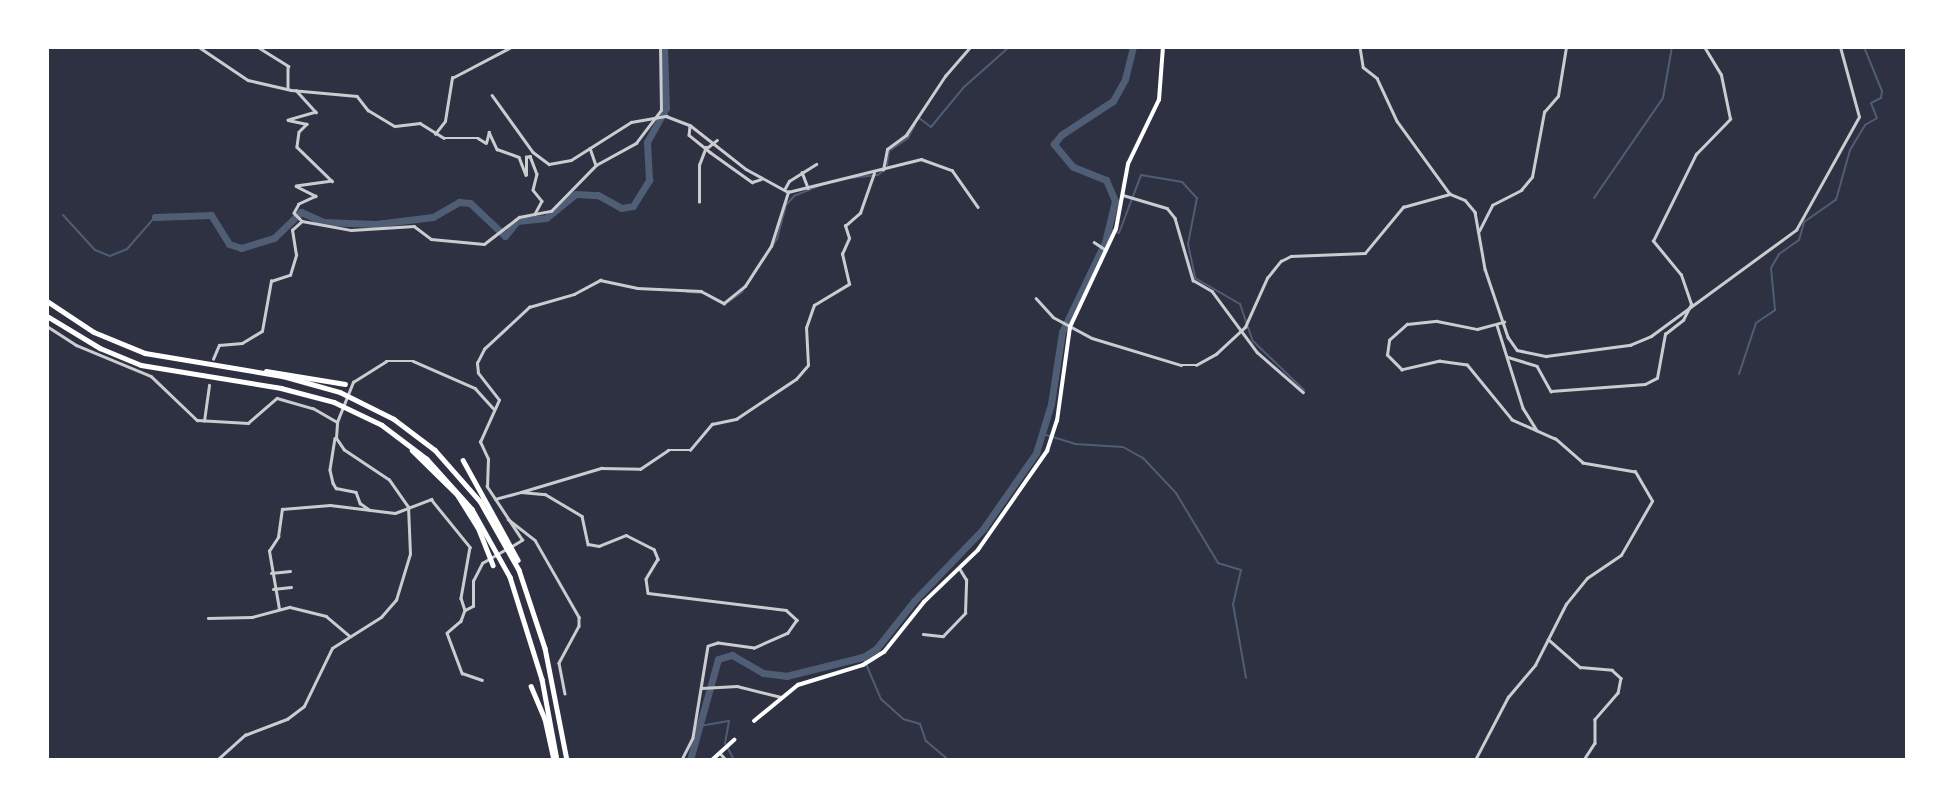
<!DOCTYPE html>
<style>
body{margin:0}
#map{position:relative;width:1954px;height:807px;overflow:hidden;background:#2d3142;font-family:"Roboto Condensed",sans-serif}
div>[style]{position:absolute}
.stream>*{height:2px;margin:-1px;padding:0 1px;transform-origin:1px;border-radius:1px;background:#4f5d75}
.river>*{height:7px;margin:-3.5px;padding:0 3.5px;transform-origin:3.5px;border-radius:3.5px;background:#4f5d75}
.minor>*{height:2.5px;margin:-1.25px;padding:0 1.25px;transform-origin:1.25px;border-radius:1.25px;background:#caccd0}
.tertiary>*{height:2.5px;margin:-1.25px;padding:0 1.25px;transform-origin:1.25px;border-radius:1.25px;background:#caccd0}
.primary>*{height:3.5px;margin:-1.75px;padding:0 1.75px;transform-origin:1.75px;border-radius:1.75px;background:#fff}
.motorway>*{height:4.5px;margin:-2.25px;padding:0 2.25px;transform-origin:2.25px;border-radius:2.25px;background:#fff}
span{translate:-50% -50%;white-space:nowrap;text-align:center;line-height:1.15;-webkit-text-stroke:7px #fff;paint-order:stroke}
.frame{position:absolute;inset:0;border:49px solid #fff;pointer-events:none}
</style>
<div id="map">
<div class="stream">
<i style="left:919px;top:118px;width:15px;rotate:37deg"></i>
<i style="left:931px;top:127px;width:52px;rotate:-50.5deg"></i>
<i style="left:964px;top:87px;width:60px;rotate:-41.6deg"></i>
<i style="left:887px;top:165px;width:14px;rotate:-82deg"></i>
<i style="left:889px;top:151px;width:23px;rotate:-34deg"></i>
<i style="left:908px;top:138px;width:16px;rotate:-63deg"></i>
<i style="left:850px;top:178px;width:28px;rotate:-6deg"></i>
<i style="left:878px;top:175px;width:8px;rotate:-40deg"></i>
<i style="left:1594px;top:198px;width:121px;rotate:-55.4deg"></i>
<i style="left:1663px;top:98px;width:52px;rotate:-80deg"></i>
<i style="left:63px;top:215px;width:47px;rotate:47.6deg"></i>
<i style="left:95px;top:250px;width:16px;rotate:22deg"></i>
<i style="left:110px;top:256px;width:18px;rotate:-22deg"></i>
<i style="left:127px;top:249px;width:43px;rotate:-48.8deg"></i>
<i style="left:1110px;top:229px;width:10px;rotate:24deg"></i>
<i style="left:1119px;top:233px;width:62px;rotate:-69.2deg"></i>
<i style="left:1141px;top:175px;width:42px;rotate:9.7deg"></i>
<i style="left:1182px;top:182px;width:22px;rotate:47deg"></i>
<i style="left:1197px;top:198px;width:47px;rotate:101.1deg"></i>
<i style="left:1188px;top:244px;width:35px;rotate:78deg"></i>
<i style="left:1195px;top:278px;width:52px;rotate:30deg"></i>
<i style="left:1240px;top:304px;width:39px;rotate:71deg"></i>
<i style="left:1253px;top:341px;width:71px;rotate:43.9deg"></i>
<i style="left:687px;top:292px;width:15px;rotate:4deg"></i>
<i style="left:707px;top:295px;width:20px;rotate:30deg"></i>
<i style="left:724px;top:305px;width:22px;rotate:-36deg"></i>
<i style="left:742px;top:292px;width:64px;rotate:-56.6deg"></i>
<i style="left:777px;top:239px;width:35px;rotate:-75deg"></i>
<i style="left:786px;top:205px;width:12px;rotate:-48deg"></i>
<i style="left:794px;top:196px;width:29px;rotate:-22deg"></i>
<i style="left:1739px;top:374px;width:54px;rotate:-71.6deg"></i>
<i style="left:1756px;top:323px;width:23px;rotate:-34deg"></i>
<i style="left:1775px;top:310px;width:42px;rotate:-95.4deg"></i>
<i style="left:1771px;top:268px;width:16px;rotate:-60deg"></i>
<i style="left:1779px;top:254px;width:24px;rotate:-35deg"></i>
<i style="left:1799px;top:240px;width:19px;rotate:-74deg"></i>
<i style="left:1804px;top:222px;width:39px;rotate:-35deg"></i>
<i style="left:1836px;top:200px;width:52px;rotate:-74.4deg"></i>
<i style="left:1850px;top:150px;width:29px;rotate:-59deg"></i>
<i style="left:1865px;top:125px;width:14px;rotate:-30deg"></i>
<i style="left:1877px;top:118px;width:16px;rotate:-112deg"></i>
<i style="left:1871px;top:103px;width:11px;rotate:-27deg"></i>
<i style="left:1881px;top:98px;width:7px;rotate:-82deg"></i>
<i style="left:1882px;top:91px;width:48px;rotate:-112.2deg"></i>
<i style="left:1043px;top:434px;width:34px;rotate:17deg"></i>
<i style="left:1075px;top:444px;width:48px;rotate:3.6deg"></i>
<i style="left:1123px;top:447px;width:23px;rotate:29deg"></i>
<i style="left:1143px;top:458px;width:48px;rotate:46.7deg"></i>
<i style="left:1176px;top:493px;width:82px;rotate:59deg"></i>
<i style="left:1218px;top:563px;width:24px;rotate:17deg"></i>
<i style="left:1241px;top:570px;width:35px;rotate:103deg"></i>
<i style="left:1233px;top:604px;width:75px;rotate:80deg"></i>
<i style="left:863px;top:657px;width:46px;rotate:66.8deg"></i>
<i style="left:881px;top:699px;width:30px;rotate:42deg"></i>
<i style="left:903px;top:719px;width:18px;rotate:16deg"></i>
<i style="left:920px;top:724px;width:18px;rotate:71deg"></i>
<i style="left:926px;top:741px;width:30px;rotate:40deg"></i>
<i style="left:700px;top:726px;width:29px;rotate:-10deg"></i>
<i style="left:729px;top:721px;width:22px;rotate:100deg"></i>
<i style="left:725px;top:743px;width:19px;rotate:62deg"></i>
</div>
<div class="river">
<i style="left:155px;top:217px;width:56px;rotate:-2deg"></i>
<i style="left:211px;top:215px;width:34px;rotate:58deg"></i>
<i style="left:229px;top:244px;width:13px;rotate:18deg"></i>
<i style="left:241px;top:248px;width:34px;rotate:-17deg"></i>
<i style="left:274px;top:238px;width:37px;rotate:-44deg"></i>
<i style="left:301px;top:212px;width:24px;rotate:24deg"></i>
<i style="left:323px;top:222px;width:53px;rotate:2.2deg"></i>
<i style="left:376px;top:224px;width:57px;rotate:-7deg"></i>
<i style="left:433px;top:217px;width:30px;rotate:-30deg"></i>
<i style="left:459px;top:202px;width:11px;rotate:5deg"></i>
<i style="left:470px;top:203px;width:48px;rotate:43.3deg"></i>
<i style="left:505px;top:236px;width:19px;rotate:-51deg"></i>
<i style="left:517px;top:221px;width:29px;rotate:-6deg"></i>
<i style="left:546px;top:218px;width:38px;rotate:-39deg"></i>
<i style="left:576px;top:194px;width:22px;rotate:3deg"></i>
<i style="left:598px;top:195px;width:26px;rotate:29deg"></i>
<i style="left:621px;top:208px;width:12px;rotate:-9deg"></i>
<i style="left:633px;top:206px;width:31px;rotate:-58deg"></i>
<i style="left:649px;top:180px;width:38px;rotate:-93deg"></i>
<i style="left:647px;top:142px;width:39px;rotate:-61deg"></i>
<i style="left:666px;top:108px;width:61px;rotate:-91.9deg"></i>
<i style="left:690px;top:760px;width:105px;rotate:-74.5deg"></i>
<i style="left:718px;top:659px;width:15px;rotate:-16deg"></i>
<i style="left:732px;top:655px;width:36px;rotate:30deg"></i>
<i style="left:763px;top:673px;width:23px;rotate:7deg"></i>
<i style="left:786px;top:676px;width:79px;rotate:-13.9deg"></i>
<i style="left:863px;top:657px;width:15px;rotate:-32deg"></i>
<i style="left:876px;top:649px;width:61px;rotate:-51.6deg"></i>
<i style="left:914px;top:601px;width:100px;rotate:-46.2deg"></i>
<i style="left:983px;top:529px;width:93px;rotate:-55.1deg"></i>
<i style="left:1036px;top:453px;width:51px;rotate:-73deg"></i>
<i style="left:1051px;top:404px;width:73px;rotate:-81.3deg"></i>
<i style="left:1062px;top:332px;width:100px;rotate:-64.5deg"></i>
<i style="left:1105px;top:242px;width:42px;rotate:-76.3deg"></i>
<i style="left:1115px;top:201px;width:23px;rotate:-113deg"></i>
<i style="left:1106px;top:180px;width:35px;rotate:-158deg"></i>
<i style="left:1073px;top:167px;width:30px;rotate:-130deg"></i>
<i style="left:1054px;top:144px;width:11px;rotate:-52deg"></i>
<i style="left:1061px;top:135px;width:62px;rotate:-33.2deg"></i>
<i style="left:1113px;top:101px;width:25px;rotate:-61deg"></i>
<i style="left:1125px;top:79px;width:33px;rotate:-76deg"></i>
</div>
<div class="minor">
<i style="left:199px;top:47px;width:59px;rotate:34deg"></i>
<i style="left:248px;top:80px;width:44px;rotate:13.1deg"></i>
<i style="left:291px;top:90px;width:66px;rotate:5.2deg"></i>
<i style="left:357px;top:96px;width:18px;rotate:52deg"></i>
<i style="left:368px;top:110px;width:31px;rotate:31deg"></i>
<i style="left:395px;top:126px;width:25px;rotate:-7deg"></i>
<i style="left:420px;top:123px;width:28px;rotate:32deg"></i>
<i style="left:444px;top:138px;width:34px"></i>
<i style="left:478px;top:138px;width:9px;rotate:32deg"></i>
<i style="left:486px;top:143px;width:11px;rotate:-75deg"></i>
<i style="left:489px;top:132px;width:19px;rotate:65deg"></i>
<i style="left:497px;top:149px;width:23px;rotate:20deg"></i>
<i style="left:519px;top:157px;width:19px;rotate:69deg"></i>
<i style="left:526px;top:175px;width:18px;rotate:-90deg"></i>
<i style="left:526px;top:157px;width:4px;rotate:-14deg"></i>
<i style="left:530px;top:156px;width:19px;rotate:69deg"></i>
<i style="left:537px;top:174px;width:16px;rotate:104deg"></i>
<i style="left:533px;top:190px;width:14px;rotate:51deg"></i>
<i style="left:542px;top:201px;width:15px;rotate:118deg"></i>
<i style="left:258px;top:47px;width:36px;rotate:32deg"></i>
<i style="left:288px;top:66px;width:23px;rotate:90deg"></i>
<i style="left:523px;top:47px;width:17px"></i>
<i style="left:1360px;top:47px;width:20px;rotate:81deg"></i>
<i style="left:1363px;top:67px;width:18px;rotate:38deg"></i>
<i style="left:1377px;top:78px;width:47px;rotate:65.1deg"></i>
<i style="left:1397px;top:121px;width:90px;rotate:54deg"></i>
<i style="left:296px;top:90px;width:30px;rotate:48deg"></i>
<i style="left:316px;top:112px;width:29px;rotate:164deg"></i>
<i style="left:288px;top:120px;width:19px;rotate:12deg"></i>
<i style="left:307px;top:124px;width:11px;rotate:135deg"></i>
<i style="left:299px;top:132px;width:15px;rotate:98deg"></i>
<i style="left:297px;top:147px;width:49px;rotate:44.2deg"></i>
<i style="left:332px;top:181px;width:36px;rotate:172deg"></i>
<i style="left:296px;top:186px;width:22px;rotate:27deg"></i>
<i style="left:316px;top:196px;width:19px;rotate:155deg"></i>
<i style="left:299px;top:204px;width:10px;rotate:119deg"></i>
<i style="left:294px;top:213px;width:11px;rotate:45deg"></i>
<i style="left:302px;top:221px;width:50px;rotate:10.4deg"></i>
<i style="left:351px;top:230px;width:63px;rotate:-3.6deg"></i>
<i style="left:414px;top:226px;width:21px;rotate:37deg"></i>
<i style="left:431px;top:239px;width:53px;rotate:5.4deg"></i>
<i style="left:484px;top:244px;width:44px;rotate:-37.6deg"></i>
<i style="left:519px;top:217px;width:33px;rotate:-11deg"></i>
<i style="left:551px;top:211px;width:64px;rotate:-45.6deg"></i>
<i style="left:596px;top:165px;width:46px;rotate:-28.8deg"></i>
<i style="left:636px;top:143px;width:41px;rotate:-52.9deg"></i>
<i style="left:661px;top:110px;width:63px;rotate:-90.9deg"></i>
<i style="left:690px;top:126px;width:9px;rotate:96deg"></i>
<i style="left:689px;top:135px;width:27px;rotate:39deg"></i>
<i style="left:710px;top:152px;width:52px;rotate:35.5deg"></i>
<i style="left:752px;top:182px;width:9px;rotate:-18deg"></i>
<i style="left:435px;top:134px;width:16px;rotate:-52deg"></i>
<i style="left:445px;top:121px;width:44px;rotate:-80.8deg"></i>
<i style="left:452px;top:78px;width:67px;rotate:-27.7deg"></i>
<i style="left:708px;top:147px;width:11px;rotate:-38deg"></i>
<i style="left:590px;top:148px;width:18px;rotate:71deg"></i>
<i style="left:883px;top:170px;width:21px;rotate:-79deg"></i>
<i style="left:887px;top:149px;width:24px;rotate:-36deg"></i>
<i style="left:906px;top:135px;width:71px;rotate:-56.5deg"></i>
<i style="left:945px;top:76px;width:38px;rotate:-49deg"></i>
<i style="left:802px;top:172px;width:17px;rotate:69deg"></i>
<i style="left:784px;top:190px;width:10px;rotate:-61deg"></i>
<i style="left:789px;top:181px;width:32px;rotate:-32deg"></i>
<i style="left:1123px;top:195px;width:46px;rotate:16.5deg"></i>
<i style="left:1167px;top:208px;width:13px;rotate:51deg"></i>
<i style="left:1175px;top:218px;width:65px;rotate:73.8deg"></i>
<i style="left:1193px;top:280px;width:22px;rotate:30deg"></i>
<i style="left:1212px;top:291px;width:76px;rotate:53.6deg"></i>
<i style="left:1257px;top:352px;width:61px;rotate:41deg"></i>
<i style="left:699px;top:202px;width:37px;rotate:-90deg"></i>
<i style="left:699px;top:165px;width:19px;rotate:-69deg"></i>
<i style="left:1479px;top:231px;width:29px;rotate:-63deg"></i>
<i style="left:1492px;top:205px;width:33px;rotate:-27deg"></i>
<i style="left:1521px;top:190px;width:17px;rotate:-50deg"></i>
<i style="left:1532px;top:177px;width:66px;rotate:-79.5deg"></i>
<i style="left:1544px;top:112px;width:21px;rotate:-49deg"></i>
<i style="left:1558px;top:96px;width:50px;rotate:-80.7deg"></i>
<i style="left:1094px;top:242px;width:14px;rotate:34deg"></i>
<i style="left:1497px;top:325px;width:87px;rotate:72.6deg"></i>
<i style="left:1523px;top:408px;width:26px;rotate:58deg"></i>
<i style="left:47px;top:326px;width:35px;rotate:33deg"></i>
<i style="left:76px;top:345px;width:81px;rotate:22.5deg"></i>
<i style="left:151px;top:376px;width:64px;rotate:43.7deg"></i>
<i style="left:197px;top:420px;width:51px;rotate:3.4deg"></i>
<i style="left:248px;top:423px;width:38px;rotate:-41deg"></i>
<i style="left:277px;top:398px;width:37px;rotate:16deg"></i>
<i style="left:313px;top:408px;width:28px;rotate:30deg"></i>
<i style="left:1508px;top:357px;width:30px;rotate:17deg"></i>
<i style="left:1537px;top:366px;width:29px;rotate:61deg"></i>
<i style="left:1551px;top:391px;width:94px;rotate:-4.3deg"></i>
<i style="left:1645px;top:384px;width:13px;rotate:-27deg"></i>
<i style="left:1657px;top:378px;width:45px;rotate:-79.7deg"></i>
<i style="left:1665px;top:334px;width:23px;rotate:-38deg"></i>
<i style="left:1683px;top:320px;width:18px;rotate:-63deg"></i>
<i style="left:1691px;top:304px;width:31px;rotate:-109deg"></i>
<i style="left:1681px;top:275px;width:44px;rotate:-129.5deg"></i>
<i style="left:1653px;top:241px;width:97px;rotate:-63.7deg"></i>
<i style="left:1696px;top:154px;width:49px;rotate:-45.8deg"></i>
<i style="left:1730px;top:119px;width:45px;rotate:-101.6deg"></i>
<i style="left:1721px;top:75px;width:33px;rotate:-121deg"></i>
<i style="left:213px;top:359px;width:15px;rotate:-67deg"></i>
<i style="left:219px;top:345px;width:23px;rotate:-5deg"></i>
<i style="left:242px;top:343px;width:23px;rotate:-31deg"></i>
<i style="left:262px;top:331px;width:51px;rotate:-79.8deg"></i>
<i style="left:271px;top:281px;width:20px;rotate:-18deg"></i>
<i style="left:290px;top:275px;width:21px;rotate:-73deg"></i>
<i style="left:296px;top:255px;width:25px;rotate:-99deg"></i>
<i style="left:292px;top:230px;width:13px;rotate:-42deg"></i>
<i style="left:204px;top:421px;width:36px;rotate:-82deg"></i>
<i style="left:335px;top:438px;width:32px;rotate:99deg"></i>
<i style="left:330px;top:470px;width:13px;rotate:77deg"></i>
<i style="left:333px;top:483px;width:6px;rotate:59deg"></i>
<i style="left:336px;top:488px;width:20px;rotate:11deg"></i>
<i style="left:356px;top:492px;width:12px;rotate:70deg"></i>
<i style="left:360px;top:503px;width:12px;rotate:35deg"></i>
<i style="left:521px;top:492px;width:84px;rotate:-16.7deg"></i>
<i style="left:601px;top:468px;width:39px;rotate:1deg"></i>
<i style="left:640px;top:469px;width:34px;rotate:-34deg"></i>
<i style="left:668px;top:450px;width:22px"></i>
<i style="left:690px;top:450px;width:34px;rotate:-50deg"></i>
<i style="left:712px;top:424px;width:25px;rotate:-12deg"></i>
<i style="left:736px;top:419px;width:72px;rotate:-33.7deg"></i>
<i style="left:796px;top:379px;width:18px;rotate:-49deg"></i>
<i style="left:808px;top:365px;width:37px;rotate:-93deg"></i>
<i style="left:806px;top:328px;width:24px;rotate:-71deg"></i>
<i style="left:814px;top:305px;width:41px;rotate:-31deg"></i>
<i style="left:849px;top:284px;width:31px;rotate:-103deg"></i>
<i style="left:842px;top:254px;width:17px;rotate:-66deg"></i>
<i style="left:849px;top:238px;width:13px;rotate:-108deg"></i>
<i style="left:845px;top:226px;width:20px;rotate:-41deg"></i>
<i style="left:860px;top:213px;width:42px;rotate:-70.7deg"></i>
<i style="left:495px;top:499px;width:27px;rotate:-15deg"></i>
<i style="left:521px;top:492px;width:24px;rotate:5deg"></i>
<i style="left:545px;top:494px;width:43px;rotate:30.7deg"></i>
<i style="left:582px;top:516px;width:29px;rotate:78deg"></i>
<i style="left:588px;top:544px;width:11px;rotate:10deg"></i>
<i style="left:599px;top:546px;width:29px;rotate:-22deg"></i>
<i style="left:626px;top:535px;width:31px;rotate:27deg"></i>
<i style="left:654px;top:549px;width:11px;rotate:68deg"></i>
<i style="left:658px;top:559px;width:23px;rotate:121deg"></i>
<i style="left:646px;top:579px;width:14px;rotate:82deg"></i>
<i style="left:648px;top:593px;width:139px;rotate:7deg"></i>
<i style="left:786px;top:610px;width:15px;rotate:42deg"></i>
<i style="left:797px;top:620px;width:16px;rotate:125deg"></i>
<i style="left:788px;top:633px;width:37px;rotate:156deg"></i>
<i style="left:754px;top:648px;width:36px;rotate:-172deg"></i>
<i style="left:718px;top:643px;width:10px;rotate:163deg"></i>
<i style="left:708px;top:646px;width:93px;rotate:99.3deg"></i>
<i style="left:693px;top:738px;width:25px;rotate:117deg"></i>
<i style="left:508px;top:519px;width:34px;rotate:38deg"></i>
<i style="left:535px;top:540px;width:89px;rotate:60.3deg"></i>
<i style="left:579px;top:617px;width:9px;rotate:90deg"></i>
<i style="left:579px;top:626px;width:42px;rotate:118.4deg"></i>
<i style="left:559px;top:663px;width:31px;rotate:79deg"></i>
<i style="left:512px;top:546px;width:12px;rotate:-31deg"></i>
<i style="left:522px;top:540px;width:64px;rotate:-123.4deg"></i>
<i style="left:487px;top:487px;width:28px;rotate:-88deg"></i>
<i style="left:488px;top:459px;width:19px;rotate:-115deg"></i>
<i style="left:480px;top:442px;width:46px;rotate:-65.7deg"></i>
<i style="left:499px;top:400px;width:34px;rotate:-128deg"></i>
<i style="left:478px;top:373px;width:10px;rotate:-96deg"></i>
<i style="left:477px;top:363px;width:16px;rotate:-63deg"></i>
<i style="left:484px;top:349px;width:62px;rotate:-43deg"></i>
<i style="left:529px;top:307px;width:47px;rotate:-16.1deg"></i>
<i style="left:574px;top:294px;width:30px;rotate:-28deg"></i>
<i style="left:600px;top:280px;width:38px;rotate:12deg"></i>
<i style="left:637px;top:288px;width:64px;rotate:2.7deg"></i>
<i style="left:701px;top:291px;width:26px;rotate:28deg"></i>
<i style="left:724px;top:303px;width:27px;rotate:-39deg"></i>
<i style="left:745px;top:286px;width:48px;rotate:-57deg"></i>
<i style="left:771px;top:246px;width:57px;rotate:-72.5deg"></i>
<i style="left:271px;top:573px;width:19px;rotate:-6deg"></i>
<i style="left:273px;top:589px;width:18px;rotate:-6deg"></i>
<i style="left:279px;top:609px;width:59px;rotate:-99.8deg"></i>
<i style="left:269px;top:551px;width:17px;rotate:-57deg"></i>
<i style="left:278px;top:537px;width:28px;rotate:-82deg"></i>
<i style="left:282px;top:509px;width:48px;rotate:-4.8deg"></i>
<i style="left:330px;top:505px;width:65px;rotate:7deg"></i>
<i style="left:395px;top:513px;width:39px;rotate:-21deg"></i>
<i style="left:431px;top:499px;width:62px;rotate:50.9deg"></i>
<i style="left:470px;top:547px;width:52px;rotate:100deg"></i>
<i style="left:461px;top:598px;width:13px;rotate:72deg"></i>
<i style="left:465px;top:610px;width:9px;rotate:-27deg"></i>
<i style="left:473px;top:606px;width:25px;rotate:-90deg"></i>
<i style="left:473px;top:581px;width:20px;rotate:-63deg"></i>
<i style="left:482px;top:563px;width:28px;rotate:-30deg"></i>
<i style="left:465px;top:610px;width:12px;rotate:110deg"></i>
<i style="left:461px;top:621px;width:18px;rotate:139deg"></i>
<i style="left:447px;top:633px;width:43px;rotate:69.4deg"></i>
<i style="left:462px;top:673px;width:21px;rotate:19deg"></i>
<i style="left:208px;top:618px;width:44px;rotate:-1.3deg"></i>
<i style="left:252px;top:617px;width:39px;rotate:-15deg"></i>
<i style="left:290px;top:607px;width:37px;rotate:14deg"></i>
<i style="left:326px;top:616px;width:30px;rotate:40deg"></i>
<i style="left:923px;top:634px;width:20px;rotate:6deg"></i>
<i style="left:943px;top:636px;width:32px;rotate:-46deg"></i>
<i style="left:965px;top:613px;width:33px;rotate:-88deg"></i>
<i style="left:966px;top:580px;width:12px;rotate:-121deg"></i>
<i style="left:1548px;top:639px;width:43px;rotate:41.2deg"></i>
<i style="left:1580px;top:667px;width:32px;rotate:5deg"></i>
<i style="left:1612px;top:670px;width:12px;rotate:42deg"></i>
<i style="left:1621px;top:678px;width:15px;rotate:101deg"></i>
<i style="left:1618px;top:693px;width:35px;rotate:131deg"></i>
<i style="left:1595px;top:719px;width:24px;rotate:90deg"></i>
<i style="left:1595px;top:743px;width:20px;rotate:123deg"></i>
<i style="left:701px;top:688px;width:36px;rotate:-3deg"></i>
<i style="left:737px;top:686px;width:45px;rotate:14deg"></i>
<i style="left:720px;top:753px;width:9px;rotate:49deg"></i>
<i style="left:1475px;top:760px;width:71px;rotate:-62.4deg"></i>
<i style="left:1508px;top:697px;width:42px;rotate:-49.8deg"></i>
<i style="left:1535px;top:665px;width:68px;rotate:-63.1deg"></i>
<i style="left:1566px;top:604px;width:33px;rotate:-51deg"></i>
<i style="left:1587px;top:578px;width:41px;rotate:-34.1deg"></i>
<i style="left:1621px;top:555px;width:62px;rotate:-60.1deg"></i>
<i style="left:1652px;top:501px;width:34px;rotate:-120deg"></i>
<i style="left:1635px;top:472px;width:53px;rotate:-170.2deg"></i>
<i style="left:1583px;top:463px;width:37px;rotate:-139deg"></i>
<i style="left:1555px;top:439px;width:47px;rotate:-156.2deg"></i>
<i style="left:1512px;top:420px;width:71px;rotate:-129.3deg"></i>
<i style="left:1467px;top:365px;width:27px;rotate:-172deg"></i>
<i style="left:1440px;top:361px;width:39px;rotate:167deg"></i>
<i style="left:1402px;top:370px;width:21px;rotate:-135deg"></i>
<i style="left:1387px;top:355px;width:15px;rotate:-82deg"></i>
<i style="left:1389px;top:340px;width:24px;rotate:-42deg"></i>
<i style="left:1407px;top:324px;width:30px;rotate:-6deg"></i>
<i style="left:1437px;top:321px;width:41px;rotate:11.3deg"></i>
<i style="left:1477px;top:329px;width:28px;rotate:-15deg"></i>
</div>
<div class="tertiary">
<i style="left:492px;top:95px;width:70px;rotate:54.3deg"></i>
<i style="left:533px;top:152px;width:20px;rotate:37deg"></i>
<i style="left:549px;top:164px;width:22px;rotate:-10deg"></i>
<i style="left:571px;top:160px;width:71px;rotate:-32.3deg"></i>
<i style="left:631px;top:122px;width:36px;rotate:-10deg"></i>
<i style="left:666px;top:116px;width:26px;rotate:21deg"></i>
<i style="left:690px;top:125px;width:71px;rotate:38.2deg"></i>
<i style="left:746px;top:169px;width:48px;rotate:28.7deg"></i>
<i style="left:788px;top:192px;width:137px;rotate:-13.9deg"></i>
<i style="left:921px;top:159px;width:33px;rotate:20deg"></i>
<i style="left:952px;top:170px;width:45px;rotate:54.9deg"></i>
<i style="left:1036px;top:298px;width:25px;rotate:48deg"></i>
<i style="left:1053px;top:317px;width:44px;rotate:28.3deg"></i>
<i style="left:1092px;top:338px;width:93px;rotate:16.9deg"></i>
<i style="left:1181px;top:365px;width:15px"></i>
<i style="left:1196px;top:365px;width:23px;rotate:-29deg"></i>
<i style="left:1216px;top:354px;width:40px;rotate:-43deg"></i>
<i style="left:1245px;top:327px;width:54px;rotate:-65.8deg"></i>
<i style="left:1267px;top:278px;width:22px;rotate:-51deg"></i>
<i style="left:1281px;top:261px;width:11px;rotate:-27deg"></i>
<i style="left:1291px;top:256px;width:74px;rotate:-2.3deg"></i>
<i style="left:1365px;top:253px;width:60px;rotate:-50.4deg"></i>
<i style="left:1403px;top:207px;width:49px;rotate:-15.5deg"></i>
<i style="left:1450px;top:194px;width:16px;rotate:22deg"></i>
<i style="left:1465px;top:200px;width:16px;rotate:50deg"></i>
<i style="left:1475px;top:212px;width:58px;rotate:80deg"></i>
<i style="left:1485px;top:269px;width:72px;rotate:71.3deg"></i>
<i style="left:1508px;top:337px;width:16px;rotate:55deg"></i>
<i style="left:1517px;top:350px;width:30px;rotate:12deg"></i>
<i style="left:1546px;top:356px;width:85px;rotate:-7.5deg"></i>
<i style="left:1630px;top:345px;width:23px;rotate:-23deg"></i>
<i style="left:1651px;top:336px;width:180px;rotate:-36.2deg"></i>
<i style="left:1796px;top:230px;width:129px;rotate:-60.9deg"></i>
<i style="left:1859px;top:117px;width:73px;rotate:-105.2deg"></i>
<i style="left:217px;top:760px;width:38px;rotate:-42deg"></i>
<i style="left:245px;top:735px;width:45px;rotate:-20.9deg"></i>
<i style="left:287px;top:719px;width:21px;rotate:-37deg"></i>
<i style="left:304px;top:706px;width:64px;rotate:-64.2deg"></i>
<i style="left:332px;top:648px;width:58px;rotate:-32.3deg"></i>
<i style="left:381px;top:617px;width:23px;rotate:-49deg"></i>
<i style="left:396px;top:600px;width:48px;rotate:-73.1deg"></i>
<i style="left:410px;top:554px;width:47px;rotate:-92.4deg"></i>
<i style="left:408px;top:507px;width:33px;rotate:-125deg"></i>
<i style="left:389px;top:480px;width:54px;rotate:-146.3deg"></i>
<i style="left:344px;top:450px;width:14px;rotate:-124deg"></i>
<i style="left:336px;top:438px;width:16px;rotate:-86deg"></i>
<i style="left:337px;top:422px;width:43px;rotate:-68.2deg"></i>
<i style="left:353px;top:382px;width:39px;rotate:-32deg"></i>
<i style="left:386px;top:361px;width:27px"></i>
<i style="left:413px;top:361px;width:68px;rotate:23.5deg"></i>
<i style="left:475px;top:388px;width:27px;rotate:48deg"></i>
</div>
<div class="primary">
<i style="left:754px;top:721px;width:57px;rotate:-39.3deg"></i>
<i style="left:798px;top:685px;width:68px;rotate:-17.1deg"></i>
<i style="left:863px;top:665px;width:25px;rotate:-32deg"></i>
<i style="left:884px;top:652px;width:64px;rotate:-51.3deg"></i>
<i style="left:924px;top:602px;width:75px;rotate:-43.9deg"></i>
<i style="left:978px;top:550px;width:121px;rotate:-55.1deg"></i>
<i style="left:1047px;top:451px;width:32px;rotate:-72deg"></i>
<i style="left:1057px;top:421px;width:95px;rotate:-82.1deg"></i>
<i style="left:1070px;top:327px;width:108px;rotate:-64.9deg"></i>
<i style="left:1116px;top:229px;width:66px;rotate:-79.5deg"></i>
<i style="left:1128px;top:164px;width:71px;rotate:-64.2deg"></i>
<i style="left:1159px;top:100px;width:53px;rotate:-85.7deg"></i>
<i style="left:712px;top:760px;width:30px;rotate:-42deg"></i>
</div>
<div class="motorway">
<i style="left:47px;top:301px;width:56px;rotate:33.4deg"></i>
<i style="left:94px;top:332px;width:55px;rotate:22.4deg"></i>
<i style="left:145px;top:353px;width:140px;rotate:9.5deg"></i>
<i style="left:283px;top:376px;width:59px;rotate:15.7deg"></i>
<i style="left:340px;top:392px;width:60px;rotate:26.6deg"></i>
<i style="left:394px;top:419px;width:51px;rotate:37.1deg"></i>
<i style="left:435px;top:450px;width:68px;rotate:48.6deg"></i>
<i style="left:480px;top:501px;width:79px;rotate:60.5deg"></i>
<i style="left:519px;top:570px;width:82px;rotate:71.6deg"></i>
<i style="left:545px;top:648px;width:114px;rotate:78.9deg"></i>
<i style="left:47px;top:316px;width:62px;rotate:31.1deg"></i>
<i style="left:100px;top:348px;width:44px;rotate:22.5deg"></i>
<i style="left:141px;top:365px;width:142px;rotate:9.3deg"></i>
<i style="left:281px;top:388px;width:55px;rotate:14.8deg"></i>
<i style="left:334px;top:402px;width:53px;rotate:25.6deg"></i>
<i style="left:382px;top:425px;width:56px;rotate:37.1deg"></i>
<i style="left:427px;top:459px;width:67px;rotate:48deg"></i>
<i style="left:472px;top:509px;width:78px;rotate:60.8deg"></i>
<i style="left:510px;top:577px;width:107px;rotate:72.6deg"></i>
<i style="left:542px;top:679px;width:82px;rotate:79.5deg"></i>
<i style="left:266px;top:371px;width:80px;rotate:9.3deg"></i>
<i style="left:412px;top:450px;width:63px;rotate:44.4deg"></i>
<i style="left:457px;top:494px;width:39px;rotate:58deg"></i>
<i style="left:478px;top:527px;width:41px;rotate:68.5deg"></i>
<i style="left:463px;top:460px;width:114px;rotate:61.2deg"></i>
<i style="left:531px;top:686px;width:36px;rotate:67deg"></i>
<i style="left:545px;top:719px;width:42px;rotate:77.6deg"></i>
</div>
<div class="frame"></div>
</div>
